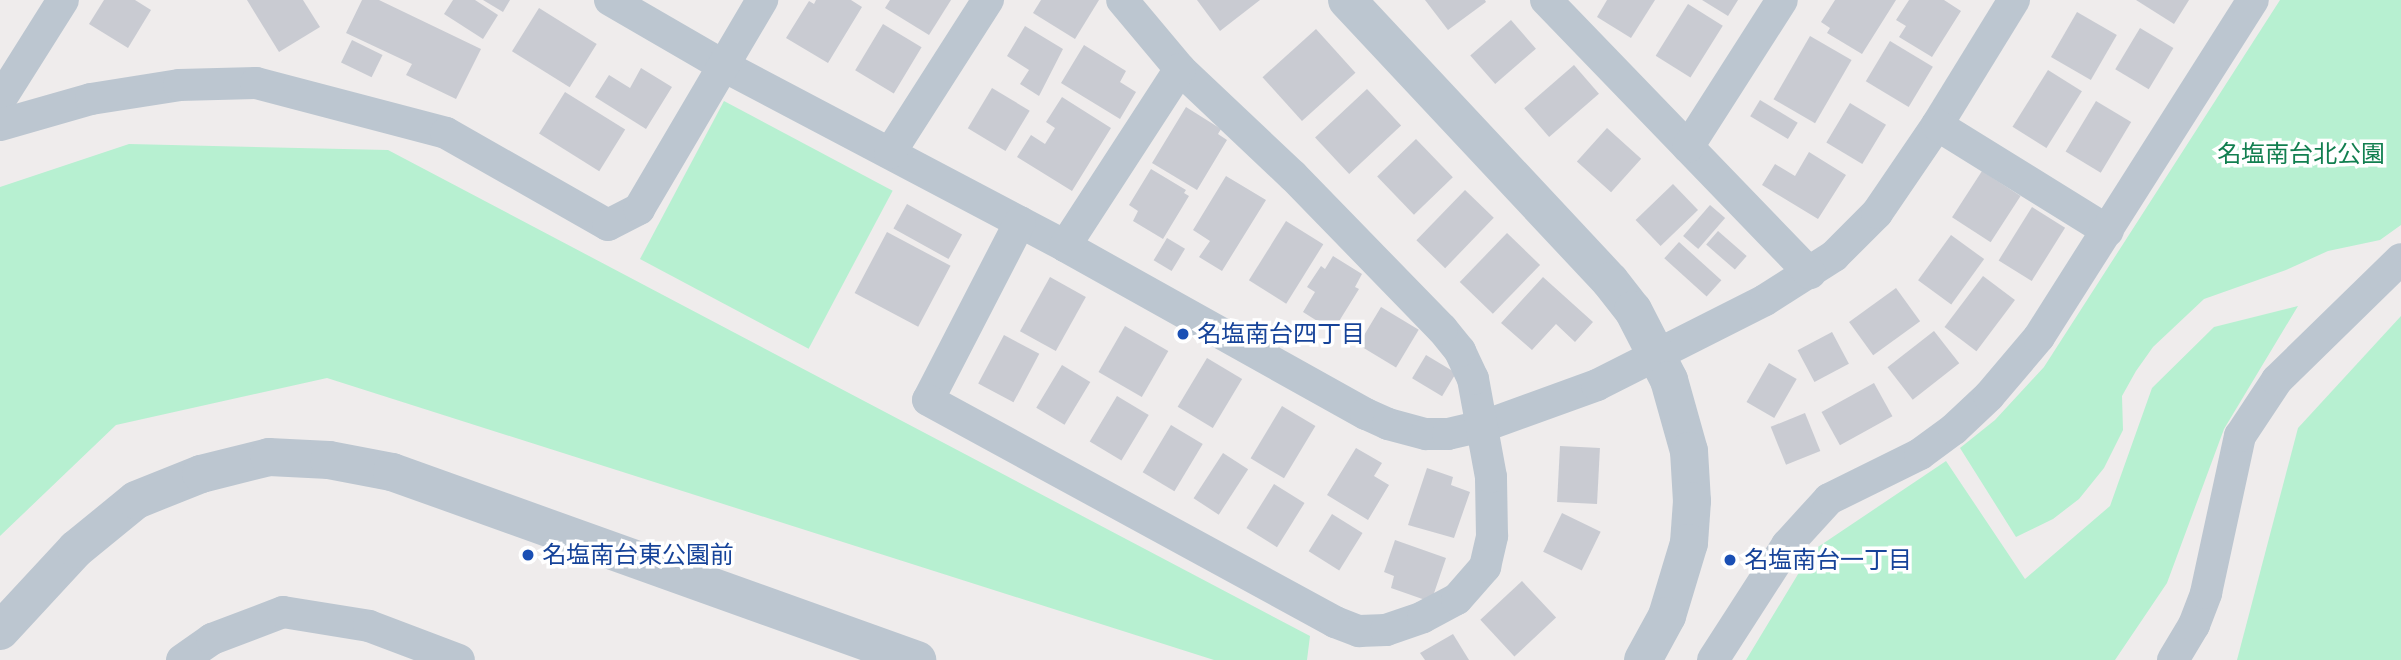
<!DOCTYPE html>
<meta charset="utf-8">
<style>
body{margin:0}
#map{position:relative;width:2401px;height:660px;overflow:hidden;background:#efecec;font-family:"Public Sans","Noto Sans JP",sans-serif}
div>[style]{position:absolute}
.green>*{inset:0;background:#b7f0d1;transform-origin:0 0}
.building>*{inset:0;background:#c9cbd2;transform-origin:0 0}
.minor>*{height:32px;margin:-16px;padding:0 16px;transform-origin:16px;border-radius:16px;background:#bcc6d0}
.tertiary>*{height:38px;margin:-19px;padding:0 19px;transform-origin:19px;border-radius:19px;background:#bcc6d0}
.dots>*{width:19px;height:19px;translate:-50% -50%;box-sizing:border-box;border:4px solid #fff;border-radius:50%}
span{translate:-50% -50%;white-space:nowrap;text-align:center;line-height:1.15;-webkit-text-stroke:7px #fff;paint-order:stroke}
.park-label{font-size:24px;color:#127f50}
.transit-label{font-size:24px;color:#164399}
.left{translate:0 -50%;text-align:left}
</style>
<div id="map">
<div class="green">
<i style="clip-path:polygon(2280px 0,2401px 0,2401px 225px,2380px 240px,2328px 251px,2286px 270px,2204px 299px,2153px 347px,2136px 371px,2122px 396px,2123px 430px,2104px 468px,2079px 499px,2053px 519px,2016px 537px,1960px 448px,1995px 420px,2044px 367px)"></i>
<i style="left:724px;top:101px;width:191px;height:179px;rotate:28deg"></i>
<i style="clip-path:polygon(129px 144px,388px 150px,1310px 636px,1307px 660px,1214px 660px,327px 378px,116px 425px,0 536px,0 187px)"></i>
<i style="clip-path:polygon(2298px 306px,2224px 429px,2167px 583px,2115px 660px,1746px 660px,1812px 551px,1946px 461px,2025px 579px,2110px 506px,2152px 388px,2214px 327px)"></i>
<i style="clip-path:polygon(2401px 316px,2401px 660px,2237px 660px,2298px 428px)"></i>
</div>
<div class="building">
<i style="clip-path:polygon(104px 0,135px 0,151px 10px,128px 48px,89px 24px)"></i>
<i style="clip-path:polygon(247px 0,303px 0,320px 27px,279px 52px)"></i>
<i style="clip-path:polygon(362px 0,379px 0,481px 49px,456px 99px,406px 75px,412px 64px,346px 33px)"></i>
<i style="clip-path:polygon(453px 0,475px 0,498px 15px,483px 39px,444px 14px)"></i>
<i style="clip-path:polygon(483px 0,510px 0,503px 12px)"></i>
<i style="clip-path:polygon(816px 0,851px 0,862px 7px,828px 63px,786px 38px,809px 1px,814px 4px)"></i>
<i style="clip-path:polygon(890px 0,951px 0,929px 35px,885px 8px)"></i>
<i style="clip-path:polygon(1041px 0,1099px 0,1075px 39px,1033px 13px)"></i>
<i style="clip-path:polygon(1197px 0,1260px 0,1220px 31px)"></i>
<i style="clip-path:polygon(1425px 0,1485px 0,1486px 2px,1448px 30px)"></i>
<i style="clip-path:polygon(1607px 0,1655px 0,1631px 38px,1597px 17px)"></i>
<i style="clip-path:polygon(1702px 0,1738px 0,1728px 16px)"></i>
<i style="clip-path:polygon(1835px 0,1896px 0,1862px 54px,1827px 33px,1830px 28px,1821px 22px)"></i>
<i style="clip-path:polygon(1909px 0,1944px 0,1961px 11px,1932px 57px,1899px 37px,1906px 26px,1896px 20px)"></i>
<i style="clip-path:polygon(2136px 0,2189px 0,2174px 24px)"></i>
<i style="left:1688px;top:4px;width:41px;height:61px;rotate:32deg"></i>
<i style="left:539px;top:8px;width:68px;height:51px;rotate:32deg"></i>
<i style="left:2077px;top:12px;width:46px;height:52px;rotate:30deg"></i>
<i style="left:1511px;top:20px;width:38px;height:54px;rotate:49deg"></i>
<i style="left:883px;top:24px;width:45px;height:54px;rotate:31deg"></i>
<i style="clip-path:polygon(1025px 26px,1063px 49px,1039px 96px,1020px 84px,1029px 70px,1007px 56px)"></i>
<i style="left:2140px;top:28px;width:39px;height:48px;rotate:31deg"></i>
<i style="left:1316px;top:29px;width:59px;height:72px;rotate:48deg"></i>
<i style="left:1810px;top:36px;width:48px;height:73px;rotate:30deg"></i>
<i style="left:352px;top:40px;width:34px;height:25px;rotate:26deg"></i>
<i style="left:1890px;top:41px;width:50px;height:47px;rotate:31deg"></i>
<i style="clip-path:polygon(1084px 45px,1126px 71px,1120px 82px,1136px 92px,1120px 119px,1061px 83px)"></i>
<i style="left:1574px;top:65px;width:38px;height:66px;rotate:49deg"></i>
<i style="clip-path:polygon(641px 68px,672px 87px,646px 129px,595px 97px,609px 75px,630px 88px)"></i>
<i style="left:2048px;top:70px;width:40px;height:67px;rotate:32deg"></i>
<i style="left:992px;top:88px;width:44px;height:47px;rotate:31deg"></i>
<i style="left:1367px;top:89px;width:50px;height:71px;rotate:47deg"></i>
<i style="left:565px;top:92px;width:71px;height:49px;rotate:32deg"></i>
<i style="clip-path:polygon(1062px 97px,1111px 128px,1072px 191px,1017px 157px,1031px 135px,1045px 144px,1055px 128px,1046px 122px)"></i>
<i style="left:1760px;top:100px;width:44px;height:19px;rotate:31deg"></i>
<i style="left:2096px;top:101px;width:41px;height:59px;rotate:31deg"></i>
<i style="left:1850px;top:103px;width:42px;height:46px;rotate:31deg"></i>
<i style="clip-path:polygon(1186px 107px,1221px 129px,1218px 134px,1227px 140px,1197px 190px,1152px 163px)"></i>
<i style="left:1607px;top:128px;width:46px;height:45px;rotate:42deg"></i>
<i style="left:1416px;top:139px;width:53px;height:54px;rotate:46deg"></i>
<i style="clip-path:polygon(1809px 152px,1846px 175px,1818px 219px,1762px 185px,1775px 164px,1795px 176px)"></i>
<i style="clip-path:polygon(1151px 169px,1186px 190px,1184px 193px,1189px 196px,1163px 239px,1133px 221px,1138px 211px,1129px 205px)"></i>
<i style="left:1982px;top:171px;width:46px;height:55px;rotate:33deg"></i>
<i style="clip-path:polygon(1226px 176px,1266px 200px,1222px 271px,1199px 257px,1210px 241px,1193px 230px)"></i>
<i style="left:1673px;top:184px;width:36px;height:52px;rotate:46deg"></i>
<i style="left:1465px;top:190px;width:40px;height:70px;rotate:44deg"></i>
<i style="left:907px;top:204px;width:63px;height:28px;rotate:29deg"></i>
<i style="left:1710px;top:205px;width:20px;height:41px;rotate:41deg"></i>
<i style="left:2032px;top:207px;width:39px;height:63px;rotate:32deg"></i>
<i style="left:1286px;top:221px;width:44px;height:70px;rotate:32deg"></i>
<i style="left:1718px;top:231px;width:38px;height:18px;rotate:41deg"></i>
<i style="left:887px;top:232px;width:72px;height:69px;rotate:28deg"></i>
<i style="left:1507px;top:233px;width:46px;height:68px;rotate:44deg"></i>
<i style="left:1951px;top:235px;width:41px;height:56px;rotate:36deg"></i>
<i style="left:1167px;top:238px;width:21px;height:26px;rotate:31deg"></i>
<i style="left:1679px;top:242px;width:57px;height:22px;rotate:42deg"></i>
<i style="clip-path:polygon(1333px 256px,1362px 274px,1355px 287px,1359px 289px,1333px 331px,1303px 312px,1315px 292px,1307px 287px,1321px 266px,1325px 269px)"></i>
<i style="left:1983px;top:276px;width:40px;height:64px;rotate:37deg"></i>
<i style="left:1050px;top:277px;width:41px;height:62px;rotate:29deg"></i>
<i style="clip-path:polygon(1543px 277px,1593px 322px,1575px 342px,1556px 324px,1532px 350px,1501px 323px)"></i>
<i style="left:1896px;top:288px;width:41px;height:58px;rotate:54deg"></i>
<i style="left:1381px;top:307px;width:44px;height:44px;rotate:31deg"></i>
<i style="left:1125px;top:326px;width:50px;height:53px;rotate:30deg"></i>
<i style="left:1934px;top:331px;width:41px;height:59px;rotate:52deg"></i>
<i style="left:1832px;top:332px;width:36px;height:39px;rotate:62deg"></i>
<i style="left:1004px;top:335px;width:40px;height:55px;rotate:28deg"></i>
<i style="left:1426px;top:355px;width:35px;height:27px;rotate:31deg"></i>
<i style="left:1207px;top:358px;width:41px;height:57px;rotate:31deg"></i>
<i style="left:1769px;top:363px;width:32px;height:45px;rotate:30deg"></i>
<i style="left:1062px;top:365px;width:33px;height:50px;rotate:31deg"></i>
<i style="left:1874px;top:383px;width:38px;height:60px;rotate:61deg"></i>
<i style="left:1117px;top:396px;width:37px;height:53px;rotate:31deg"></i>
<i style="left:1282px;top:406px;width:39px;height:61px;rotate:31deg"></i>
<i style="left:1805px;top:413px;width:41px;height:37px;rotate:68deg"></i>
<i style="left:1171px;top:425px;width:37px;height:55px;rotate:31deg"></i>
<i style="left:1560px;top:446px;width:40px;height:56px;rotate:3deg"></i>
<i style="clip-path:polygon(1356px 448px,1382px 463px,1374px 476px,1389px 485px,1368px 520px,1327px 495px)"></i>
<i style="left:1223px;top:453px;width:30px;height:54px;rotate:33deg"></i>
<i style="clip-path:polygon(1427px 468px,1453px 477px,1451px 485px,1470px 492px,1454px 538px,1408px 525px)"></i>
<i style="left:1274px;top:484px;width:36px;height:52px;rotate:32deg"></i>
<i style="left:1562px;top:513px;width:43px;height:43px;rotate:26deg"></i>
<i style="left:1332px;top:514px;width:36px;height:44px;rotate:32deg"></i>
<i style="clip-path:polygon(1395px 540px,1446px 558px,1431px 602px,1391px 588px,1394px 576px,1384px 572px)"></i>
<i style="left:1522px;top:581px;width:50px;height:57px;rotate:47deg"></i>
<i style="clip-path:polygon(1453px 634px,1469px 660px,1425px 660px,1420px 653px)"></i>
</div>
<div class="minor">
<i style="left:610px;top:0;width:129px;rotate:30.1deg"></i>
<i style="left:722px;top:65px;width:388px;rotate:27.8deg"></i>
<i style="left:1065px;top:246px;width:345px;rotate:29.2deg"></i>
<i style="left:1366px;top:414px;width:24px;rotate:24deg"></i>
<i style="left:1388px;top:424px;width:39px;rotate:15deg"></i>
<i style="left:1426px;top:434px;width:22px"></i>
<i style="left:1448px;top:434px;width:37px;rotate:-13deg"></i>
<i style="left:1484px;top:426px;width:120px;rotate:-19.9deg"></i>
<i style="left:1597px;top:385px;width:188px;rotate:-26.8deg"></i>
<i style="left:1765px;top:300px;width:82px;rotate:-32.5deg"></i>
<i style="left:1834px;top:256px;width:61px;rotate:-45deg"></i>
<i style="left:1877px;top:213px;width:107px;rotate:-55.7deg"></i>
<i style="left:1937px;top:125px;width:147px;rotate:-58.4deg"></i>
<i style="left:1546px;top:0;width:380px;rotate:46deg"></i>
<i style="left:0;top:100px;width:118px;rotate:-57.8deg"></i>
<i style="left:0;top:125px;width:95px;rotate:-15.9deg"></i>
<i style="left:91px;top:99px;width:89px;rotate:-9deg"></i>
<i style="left:179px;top:85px;width:77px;rotate:-1.5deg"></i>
<i style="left:256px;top:83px;width:196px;rotate:14.7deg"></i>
<i style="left:446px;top:133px;width:186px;rotate:29.6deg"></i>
<i style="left:608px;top:225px;width:35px;rotate:-27deg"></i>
<i style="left:639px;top:209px;width:243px;rotate:-59.5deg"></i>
<i style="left:1937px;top:125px;width:201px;rotate:31.8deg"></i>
<i style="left:1688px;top:147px;width:174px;rotate:-57.4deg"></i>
<i style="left:890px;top:153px;width:182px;rotate:-57.4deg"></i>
<i style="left:1020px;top:222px;width:200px;rotate:117.3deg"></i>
<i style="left:928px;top:400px;width:464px;rotate:28.6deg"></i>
<i style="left:1335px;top:622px;width:26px;rotate:21deg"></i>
<i style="left:1359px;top:631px;width:27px;rotate:-2deg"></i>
<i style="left:1386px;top:630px;width:39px;rotate:-19deg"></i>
<i style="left:1423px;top:617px;width:38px;rotate:-28deg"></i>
<i style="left:1457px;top:599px;width:43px;rotate:-48.8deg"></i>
<i style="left:1485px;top:567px;width:32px;rotate:-77deg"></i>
<i style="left:1492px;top:536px;width:59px;rotate:-91deg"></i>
<i style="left:1491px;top:477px;width:100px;rotate:-100.4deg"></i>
<i style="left:1473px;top:379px;width:31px;rotate:-115deg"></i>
<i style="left:1460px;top:351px;width:28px;rotate:-129deg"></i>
<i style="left:1442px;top:329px;width:214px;rotate:-134.2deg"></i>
<i style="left:1293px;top:176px;width:156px;rotate:-136.6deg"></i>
<i style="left:1180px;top:69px;width:90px;rotate:-130deg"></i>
<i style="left:1065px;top:246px;width:211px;rotate:-57deg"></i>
<i style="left:182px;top:660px;width:37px;rotate:-35deg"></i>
<i style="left:212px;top:639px;width:76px;rotate:-20.8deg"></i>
<i style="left:283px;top:612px;width:87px;rotate:9.2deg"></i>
<i style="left:369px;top:626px;width:96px;rotate:20.7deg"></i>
<i style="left:1713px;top:660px;width:137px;rotate:-57.2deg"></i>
<i style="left:1787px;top:545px;width:62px;rotate:-47.6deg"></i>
<i style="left:1829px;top:499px;width:102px;rotate:-26.3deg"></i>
<i style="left:1920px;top:454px;width:42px;rotate:-36.3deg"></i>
<i style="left:1954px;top:429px;width:48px;rotate:-43.3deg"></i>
<i style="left:1989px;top:396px;width:77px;rotate:-49.7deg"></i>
<i style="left:2039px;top:337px;width:399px;rotate:-57.6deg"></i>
<i style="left:2173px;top:660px;width:41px;rotate:-59deg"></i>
<i style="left:2194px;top:625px;width:34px;rotate:-69deg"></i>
<i style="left:2206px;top:593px;width:161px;rotate:-77.8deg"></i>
<i style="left:2240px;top:436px;width:67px;rotate:-56.5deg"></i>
<i style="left:2277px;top:380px;width:173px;rotate:-44.3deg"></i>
</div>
<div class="tertiary">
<i style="left:1347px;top:0;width:385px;rotate:46.9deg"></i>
<i style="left:1610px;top:281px;width:37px;rotate:52deg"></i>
<i style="left:1633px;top:310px;width:79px;rotate:62.8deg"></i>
<i style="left:1669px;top:380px;width:74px;rotate:74.3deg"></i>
<i style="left:1689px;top:451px;width:50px;rotate:86.6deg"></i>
<i style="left:1692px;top:501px;width:42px;rotate:94.1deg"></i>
<i style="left:1689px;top:543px;width:76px;rotate:106.8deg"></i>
<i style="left:1667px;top:616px;width:50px;rotate:118.6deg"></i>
<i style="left:0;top:631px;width:112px;rotate:-47.2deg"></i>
<i style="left:76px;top:549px;width:77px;rotate:-39.2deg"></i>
<i style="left:136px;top:500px;width:70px;rotate:-21.8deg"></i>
<i style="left:201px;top:474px;width:70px;rotate:-14deg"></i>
<i style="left:269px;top:457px;width:60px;rotate:2.9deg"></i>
<i style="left:329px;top:460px;width:64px;rotate:10.8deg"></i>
<i style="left:392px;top:472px;width:558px;rotate:19.7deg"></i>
</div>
<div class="dots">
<i style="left:1183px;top:334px;background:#1a4fb4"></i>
<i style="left:528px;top:555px;background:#1a4fb4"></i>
<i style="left:1730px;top:560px;background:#1a4fb4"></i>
</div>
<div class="park-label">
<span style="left:2301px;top:154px">名塩南台北公園</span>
</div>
<div class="transit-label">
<span class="left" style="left:1197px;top:334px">名塩南台四丁目</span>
<span class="left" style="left:542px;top:555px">名塩南台東公園前</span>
<span class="left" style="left:1744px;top:560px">名塩南台一丁目</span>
</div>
</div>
